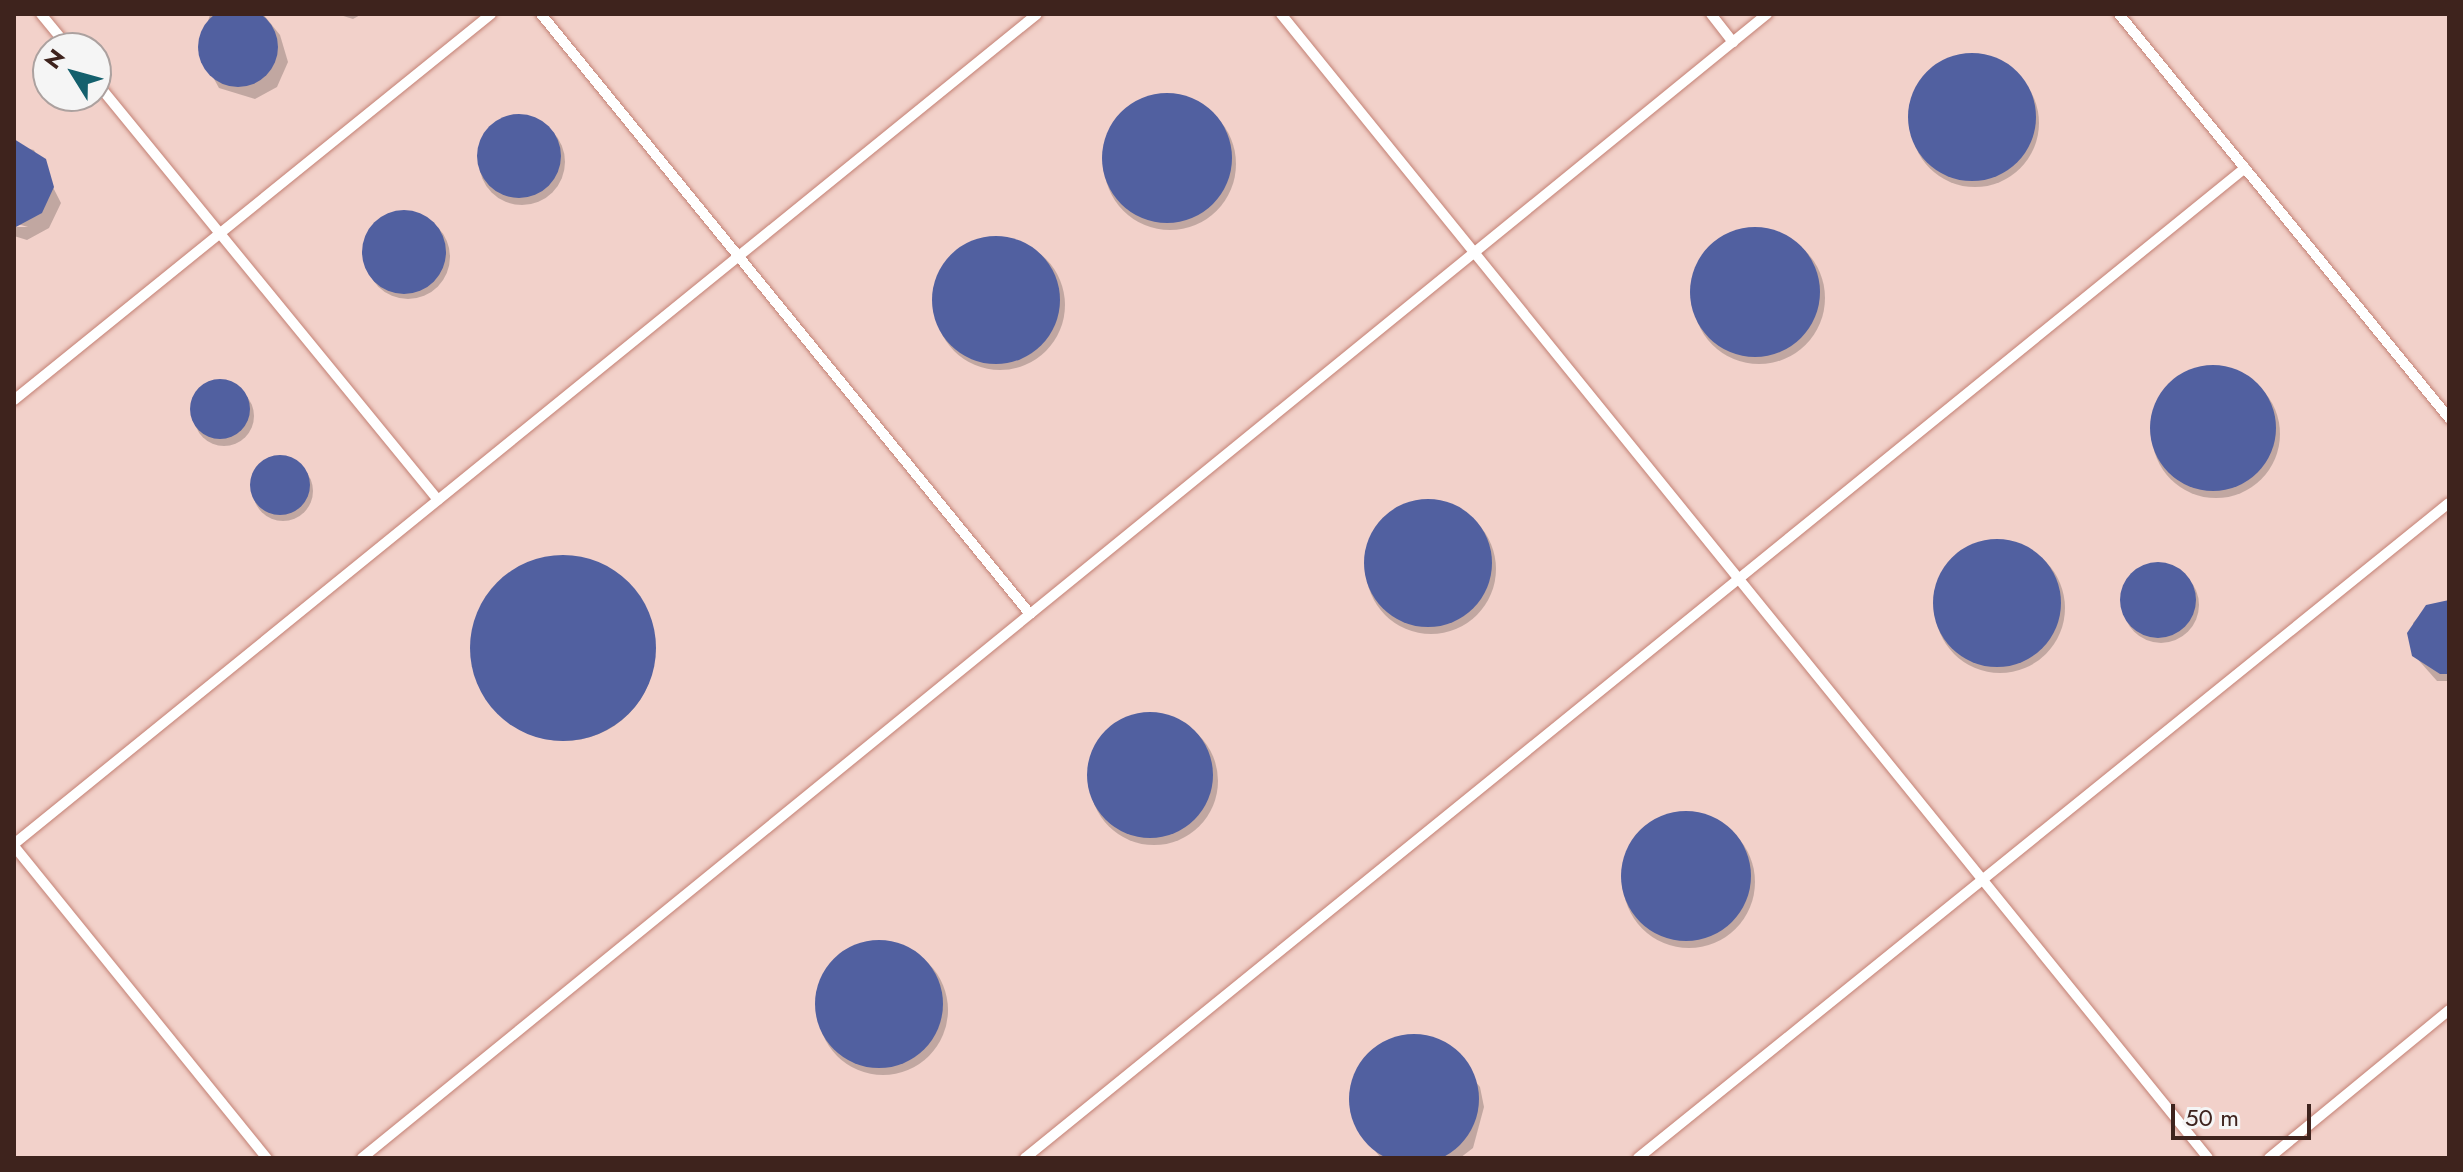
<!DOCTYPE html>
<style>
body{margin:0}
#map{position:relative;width:2463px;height:1172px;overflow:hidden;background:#fee0da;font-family:Jost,sans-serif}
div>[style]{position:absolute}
.built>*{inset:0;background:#f2d1ca}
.shadow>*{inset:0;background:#0003}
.round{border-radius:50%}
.building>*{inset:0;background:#5160a0}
.roads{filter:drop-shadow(0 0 2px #c38174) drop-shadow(0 0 2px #c38174)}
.lane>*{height:10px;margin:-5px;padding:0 5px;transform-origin:5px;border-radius:5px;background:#fff}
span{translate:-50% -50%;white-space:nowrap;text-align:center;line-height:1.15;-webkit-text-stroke:8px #f5f5f5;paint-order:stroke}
.frame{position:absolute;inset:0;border:16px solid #3e231d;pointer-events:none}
.north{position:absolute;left:32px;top:32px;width:80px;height:80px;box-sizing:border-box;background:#f5f5f5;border:2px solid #aca19f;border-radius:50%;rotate:307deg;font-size:22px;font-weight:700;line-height:32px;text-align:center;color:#3e231d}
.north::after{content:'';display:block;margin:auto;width:28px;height:36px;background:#14606d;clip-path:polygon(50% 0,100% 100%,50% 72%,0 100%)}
.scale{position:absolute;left:2171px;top:1104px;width:140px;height:36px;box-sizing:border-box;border:4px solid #3e231d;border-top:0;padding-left:10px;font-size:24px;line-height:28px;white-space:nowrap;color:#3e231d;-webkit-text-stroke:6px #f5f5f5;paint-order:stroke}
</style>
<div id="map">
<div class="built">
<i style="clip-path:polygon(evenodd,14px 14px,2449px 14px,2449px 1158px,14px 1158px,14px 14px,48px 48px,96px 48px,96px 96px,48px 96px,48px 48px)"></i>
</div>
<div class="shadow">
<i style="clip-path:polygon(263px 14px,280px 35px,288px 62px,277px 87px,255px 99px,219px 88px,198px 50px,210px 15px)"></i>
<i style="clip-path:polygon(337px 14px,362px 14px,353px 19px)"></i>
<i class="round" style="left:1911px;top:59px;width:128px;height:128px"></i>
<i class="round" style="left:1104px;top:98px;width:132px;height:132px"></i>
<i class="round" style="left:479px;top:119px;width:86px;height:86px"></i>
<i style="clip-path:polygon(14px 145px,34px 150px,61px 203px,49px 228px,27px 240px,14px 236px,14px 227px,28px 227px,14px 223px)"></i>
<i class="round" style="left:366px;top:215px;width:84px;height:84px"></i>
<i class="round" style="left:1693px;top:232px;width:132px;height:132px"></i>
<i class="round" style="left:935px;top:240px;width:130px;height:130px"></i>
<i class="round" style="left:2152px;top:370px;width:128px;height:128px"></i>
<i class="round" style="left:194px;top:386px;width:60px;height:60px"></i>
<i class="round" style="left:253px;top:461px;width:60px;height:60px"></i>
<i class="round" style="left:1366px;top:504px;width:130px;height:130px"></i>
<i class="round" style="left:1935px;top:543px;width:130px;height:130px"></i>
<i class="round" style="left:473px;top:559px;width:182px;height:182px"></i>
<i class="round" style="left:2123px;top:567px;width:76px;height:76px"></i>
<i style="clip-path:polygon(2449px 606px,2449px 681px,2437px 681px,2414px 655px,2413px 623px,2427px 607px)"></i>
<i class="round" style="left:1090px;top:717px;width:128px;height:128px"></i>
<i class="round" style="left:1623px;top:816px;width:132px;height:132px"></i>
<i class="round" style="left:818px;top:945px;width:130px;height:130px"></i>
<i style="clip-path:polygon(1404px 1037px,1445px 1044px,1480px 1087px,1484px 1107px,1473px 1148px,1460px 1158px,1381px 1158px,1359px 1132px,1350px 1092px,1356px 1073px,1385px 1043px)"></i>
</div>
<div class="building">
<i class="round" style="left:198px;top:7px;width:80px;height:80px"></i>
<i class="round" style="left:1908px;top:53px;width:128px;height:128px"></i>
<i class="round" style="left:1102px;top:93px;width:130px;height:130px"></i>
<i class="round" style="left:477px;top:114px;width:84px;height:84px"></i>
<i style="clip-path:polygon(14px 139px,46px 159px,54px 187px,42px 213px,14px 228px)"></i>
<i class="round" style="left:362px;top:210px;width:84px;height:84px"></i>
<i class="round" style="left:1690px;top:227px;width:130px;height:130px"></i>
<i class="round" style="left:932px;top:236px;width:128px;height:128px"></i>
<i class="round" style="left:2150px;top:365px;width:126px;height:126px"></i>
<i class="round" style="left:190px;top:379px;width:60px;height:60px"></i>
<i class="round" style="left:250px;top:455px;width:60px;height:60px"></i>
<i class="round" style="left:1364px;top:499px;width:128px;height:128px"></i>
<i class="round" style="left:1933px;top:539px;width:128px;height:128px"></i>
<i class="round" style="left:470px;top:555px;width:186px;height:186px"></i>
<i class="round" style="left:2120px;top:562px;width:76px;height:76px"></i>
<i style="clip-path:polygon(2449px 600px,2449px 674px,2440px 674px,2412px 656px,2407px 633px,2426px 605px)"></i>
<i class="round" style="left:1087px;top:712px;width:126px;height:126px"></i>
<i class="round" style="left:1621px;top:811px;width:130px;height:130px"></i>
<i class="round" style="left:815px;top:940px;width:128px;height:128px"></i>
<i class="round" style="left:1349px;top:1034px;width:130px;height:130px"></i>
</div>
<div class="roads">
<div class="lane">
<i style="left:41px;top:14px;width:44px;rotate:50.5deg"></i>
<i style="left:541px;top:14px;width:774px;rotate:50.82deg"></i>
<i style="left:1281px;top:14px;width:1472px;rotate:50.98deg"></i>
<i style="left:1711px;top:14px;width:36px;rotate:52deg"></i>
<i style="left:2119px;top:14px;width:522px;rotate:50.76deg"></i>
<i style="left:96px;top:82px;width:540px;rotate:50.71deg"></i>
<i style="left:14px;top:400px;width:614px;rotate:-38.98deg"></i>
<i style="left:14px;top:844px;width:1317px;rotate:-39.05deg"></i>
<i style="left:14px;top:846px;width:402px;rotate:51deg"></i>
<i style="left:362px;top:1158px;width:1812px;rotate:-39.15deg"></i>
<i style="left:1025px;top:1158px;width:1571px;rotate:-39.06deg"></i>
<i style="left:1638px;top:1158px;width:1042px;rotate:-38.93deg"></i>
<i style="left:2269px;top:1158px;width:233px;rotate:-39.4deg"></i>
</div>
</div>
<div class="frame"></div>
<div class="north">N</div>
<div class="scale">50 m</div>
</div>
